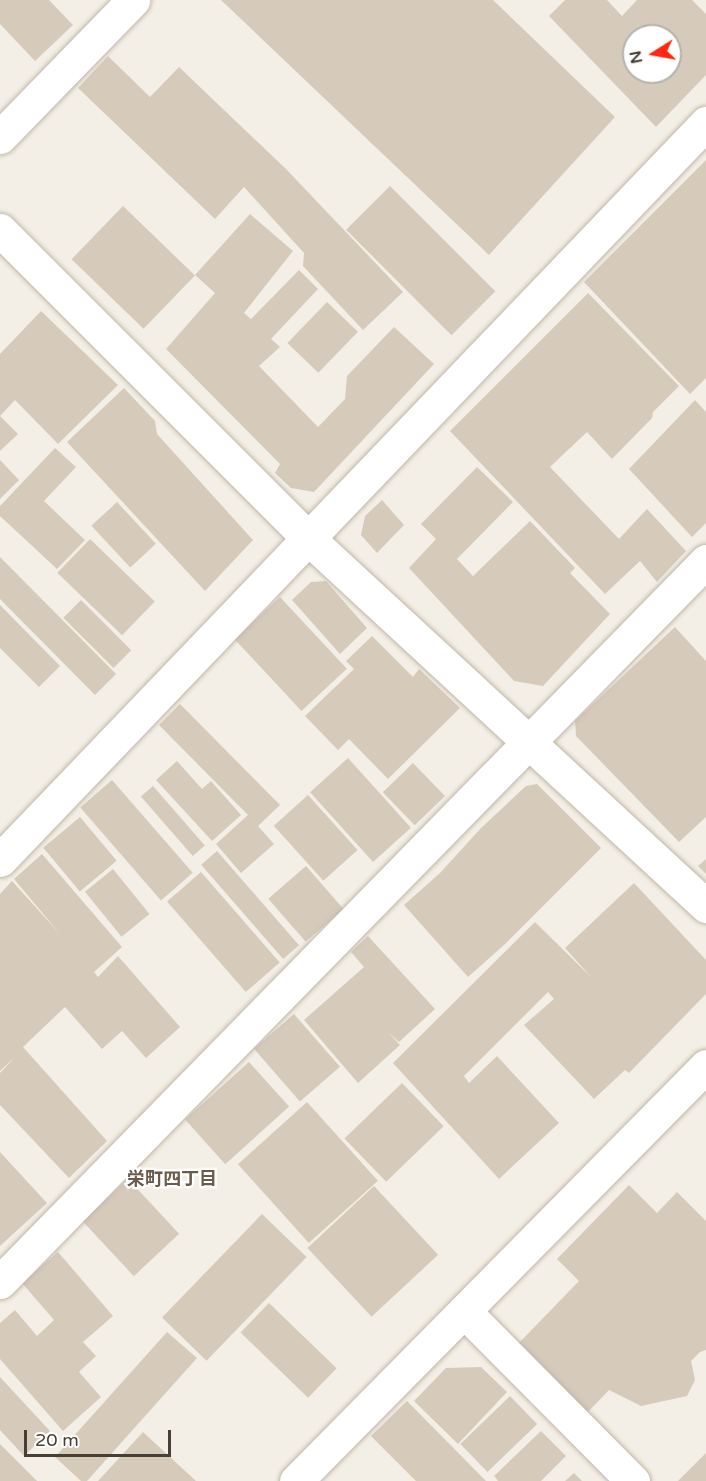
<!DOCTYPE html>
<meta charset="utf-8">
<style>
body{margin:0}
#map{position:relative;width:706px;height:1481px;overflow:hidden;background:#f4efe6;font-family:"Varela Round","Noto Sans JP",sans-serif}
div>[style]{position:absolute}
.building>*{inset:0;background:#d6cabb;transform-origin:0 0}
.roads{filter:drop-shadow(0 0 2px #c0b6a8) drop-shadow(0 0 2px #c0b6a8)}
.minor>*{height:33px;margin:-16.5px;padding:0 16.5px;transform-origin:16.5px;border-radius:16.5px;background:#fff}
span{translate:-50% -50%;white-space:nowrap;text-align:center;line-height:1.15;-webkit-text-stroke:4.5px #fff;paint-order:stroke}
.neighbourhood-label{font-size:18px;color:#6a5c4b;font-weight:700}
.north{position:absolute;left:622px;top:24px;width:60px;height:60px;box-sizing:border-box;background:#fff;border:2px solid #b5b2ae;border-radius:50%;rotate:259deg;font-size:16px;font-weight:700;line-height:24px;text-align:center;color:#473f35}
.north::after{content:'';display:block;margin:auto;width:21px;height:27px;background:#ff2712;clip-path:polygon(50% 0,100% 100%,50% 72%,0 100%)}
.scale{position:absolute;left:24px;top:1430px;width:147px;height:27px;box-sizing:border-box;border:3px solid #473f35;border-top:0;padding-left:8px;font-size:18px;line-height:21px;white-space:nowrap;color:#473f35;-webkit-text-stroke:4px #fff;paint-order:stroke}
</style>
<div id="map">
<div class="building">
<i style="clip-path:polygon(0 0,49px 0,73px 25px,35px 61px,0 24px)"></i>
<i style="clip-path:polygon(221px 0,493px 0,615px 117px,489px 255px)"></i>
<i style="clip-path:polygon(evenodd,565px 0,607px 0,622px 16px,637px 0,692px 0,706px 14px,706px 75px,656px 127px,549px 16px,565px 0,634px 36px,670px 36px,670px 72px,634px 72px,634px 36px)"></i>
<i style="clip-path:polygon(108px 56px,150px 97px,179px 67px,286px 169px,403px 292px,363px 330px,303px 266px,304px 253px,244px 187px,215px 219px,78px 88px)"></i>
<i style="clip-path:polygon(706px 160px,706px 378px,690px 394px,584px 282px)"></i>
<i style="left:390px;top:186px;width:149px;height:62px;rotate:45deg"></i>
<i style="left:123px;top:206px;width:100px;height:74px;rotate:44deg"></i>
<i style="clip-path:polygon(250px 214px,293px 251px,244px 313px,251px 319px,299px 270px,318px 289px,271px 339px,280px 347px,259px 366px,318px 427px,345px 399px,347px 376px,394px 327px,434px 364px,314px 492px,291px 488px,275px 473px,280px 464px,166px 349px,215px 293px,195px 275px)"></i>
<i style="clip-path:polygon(588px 293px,679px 386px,653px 412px,652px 418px,612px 459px,587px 432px,550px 467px,619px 539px,647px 509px,686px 551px,657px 582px,640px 561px,605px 594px,450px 431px)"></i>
<i style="left:327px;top:302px;width:43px;height:57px;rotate:44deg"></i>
<i style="clip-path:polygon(41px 311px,118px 385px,58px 444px,15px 400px,0 416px,0 354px)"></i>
<i style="clip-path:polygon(124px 388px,155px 421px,157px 434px,253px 540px,205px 591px,67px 442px)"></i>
<i style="clip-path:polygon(695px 400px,706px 412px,706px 523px,692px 537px,629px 469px)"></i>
<i style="clip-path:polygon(0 416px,18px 434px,0 451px)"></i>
<i style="clip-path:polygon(55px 448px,76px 467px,44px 501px,85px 540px,57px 569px,0 516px,0 506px)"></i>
<i style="clip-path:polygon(0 460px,19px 480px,0 499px)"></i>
<i style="clip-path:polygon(477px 467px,513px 502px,457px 559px,473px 576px,530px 521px,575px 568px,570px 573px,610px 614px,543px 686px,514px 681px,409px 568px,436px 539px,421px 524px)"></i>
<i style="clip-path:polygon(382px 500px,404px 525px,377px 553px,361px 535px,365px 516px)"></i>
<i style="left:117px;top:502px;width:57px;height:35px;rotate:47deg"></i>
<i style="left:90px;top:539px;width:90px;height:47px;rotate:44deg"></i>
<i style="clip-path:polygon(0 557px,116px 674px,95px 695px,0 599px)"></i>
<i style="clip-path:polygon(326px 581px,367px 628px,340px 654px,292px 600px,311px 582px)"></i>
<i style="left:280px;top:597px;width:98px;height:62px;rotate:47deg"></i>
<i style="left:81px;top:600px;width:71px;height:25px;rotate:45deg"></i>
<i style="clip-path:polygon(0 605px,60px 666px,39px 687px,0 648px)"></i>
<i style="clip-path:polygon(675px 627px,706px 661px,706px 817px,679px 842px,576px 736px,575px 721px)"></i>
<i style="clip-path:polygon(372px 636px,413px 677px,419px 669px,460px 708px,388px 779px,349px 739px,338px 750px,305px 716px,354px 669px,346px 661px)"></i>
<i style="clip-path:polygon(180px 704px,280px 805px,258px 826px,274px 844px,241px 873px,216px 844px,248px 815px,159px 725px)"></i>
<i style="left:348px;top:758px;width:94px;height:51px;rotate:48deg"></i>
<i style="clip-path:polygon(177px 761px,202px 789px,211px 781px,241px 815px,212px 841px,156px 780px)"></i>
<i style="left:413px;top:763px;width:46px;height:42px;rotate:46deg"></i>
<i style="left:112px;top:780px;width:123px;height:42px;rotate:49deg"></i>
<i style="clip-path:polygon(537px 784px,601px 848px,504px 945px,468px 977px,404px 905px,440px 873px,481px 828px,526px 786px)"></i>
<i style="left:153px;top:786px;width:79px;height:16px;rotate:49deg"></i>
<i style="left:308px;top:795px;width:74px;height:46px;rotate:48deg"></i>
<i style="left:80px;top:817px;width:57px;height:48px;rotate:50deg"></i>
<i style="left:217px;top:851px;width:125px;height:21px;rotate:49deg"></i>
<i style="clip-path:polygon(42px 854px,122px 947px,94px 972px,98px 977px,118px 956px,180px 1027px,146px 1058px,122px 1031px,102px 1049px,65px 1007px,23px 1047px,107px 1141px,69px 1178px,0 1105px,0 1073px,15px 1057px,0 1071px,0 894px,12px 881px,60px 934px,14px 879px)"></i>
<i style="clip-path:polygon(706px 859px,706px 874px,698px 866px)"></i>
<i style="left:306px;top:866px;width:57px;height:50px;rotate:49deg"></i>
<i style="left:113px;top:869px;width:58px;height:36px;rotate:51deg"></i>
<i style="left:201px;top:872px;width:120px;height:45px;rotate:49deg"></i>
<i style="clip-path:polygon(634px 883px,706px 960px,706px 994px,629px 1073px,625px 1070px,594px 1099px,524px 1025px,554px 999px,548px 992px,464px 1076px,469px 1083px,497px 1056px,559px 1123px,499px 1179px,393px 1063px,535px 922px,592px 978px,565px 948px)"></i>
<i style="clip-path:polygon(368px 936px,435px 1009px,399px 1042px,388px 1032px,400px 1045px,358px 1083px,304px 1020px,364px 967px,351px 952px)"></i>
<i style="left:294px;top:1014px;width:70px;height:53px;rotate:49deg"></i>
<i style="left:249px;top:1062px;width:60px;height:86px;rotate:48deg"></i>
<i style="left:402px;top:1083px;width:60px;height:80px;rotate:46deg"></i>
<i style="left:307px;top:1102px;width:106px;height:93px;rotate:48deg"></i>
<i style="clip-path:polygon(0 1152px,47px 1203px,0 1246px)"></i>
<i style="left:128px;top:1179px;width:75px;height:62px;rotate:47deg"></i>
<i style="clip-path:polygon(629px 1185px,657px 1213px,677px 1192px,706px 1221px,706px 1350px,700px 1352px,691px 1361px,695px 1380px,687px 1396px,641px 1406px,609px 1390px,587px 1413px,517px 1345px,579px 1281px,557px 1259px)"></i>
<i style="left:374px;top:1186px;width:94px;height:91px;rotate:47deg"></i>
<i style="left:262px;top:1214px;width:62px;height:144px;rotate:44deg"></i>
<i style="clip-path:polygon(58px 1252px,113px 1316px,83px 1342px,96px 1356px,79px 1372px,101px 1397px,63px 1431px,0 1359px,0 1323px,15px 1310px,37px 1336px,54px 1320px,22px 1283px)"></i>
<i style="left:269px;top:1303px;width:94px;height:41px;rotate:44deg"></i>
<i style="clip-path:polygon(167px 1332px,197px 1358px,87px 1481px,81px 1481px,55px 1457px)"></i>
<i style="clip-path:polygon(481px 1367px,507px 1392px,458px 1444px,414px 1401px,446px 1368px)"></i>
<i style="clip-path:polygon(0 1377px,50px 1431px,24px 1456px,0 1430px)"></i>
<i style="left:510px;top:1396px;width:39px;height:69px;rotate:46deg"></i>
<i style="clip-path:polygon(407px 1401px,486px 1481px,416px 1481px,371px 1436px)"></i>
<i style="clip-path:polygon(541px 1431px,566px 1456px,541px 1481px,498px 1481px,494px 1476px)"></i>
<i style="clip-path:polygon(143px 1432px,196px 1481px,98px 1481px)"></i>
<i style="clip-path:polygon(0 1444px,37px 1481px,0 1481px)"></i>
<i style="clip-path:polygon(706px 1453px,706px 1481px,678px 1481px)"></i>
<i style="clip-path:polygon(574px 1473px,582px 1481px,565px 1481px)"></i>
</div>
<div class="roads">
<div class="minor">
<i style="left:0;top:137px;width:191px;rotate:-45.8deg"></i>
<i style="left:0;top:230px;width:437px;rotate:45deg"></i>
<i style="left:309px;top:539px;width:541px;rotate:42.75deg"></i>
<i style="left:0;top:860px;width:1021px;rotate:-46.23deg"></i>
<i style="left:0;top:1282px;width:1009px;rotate:-45.6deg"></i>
<i style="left:464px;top:1311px;width:240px;rotate:45.2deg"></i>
<i style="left:296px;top:1481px;width:583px;rotate:-45.35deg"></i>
</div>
</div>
<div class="neighbourhood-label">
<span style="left:172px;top:1179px">栄町四丁目</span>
</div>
<div class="north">N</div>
<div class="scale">20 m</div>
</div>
